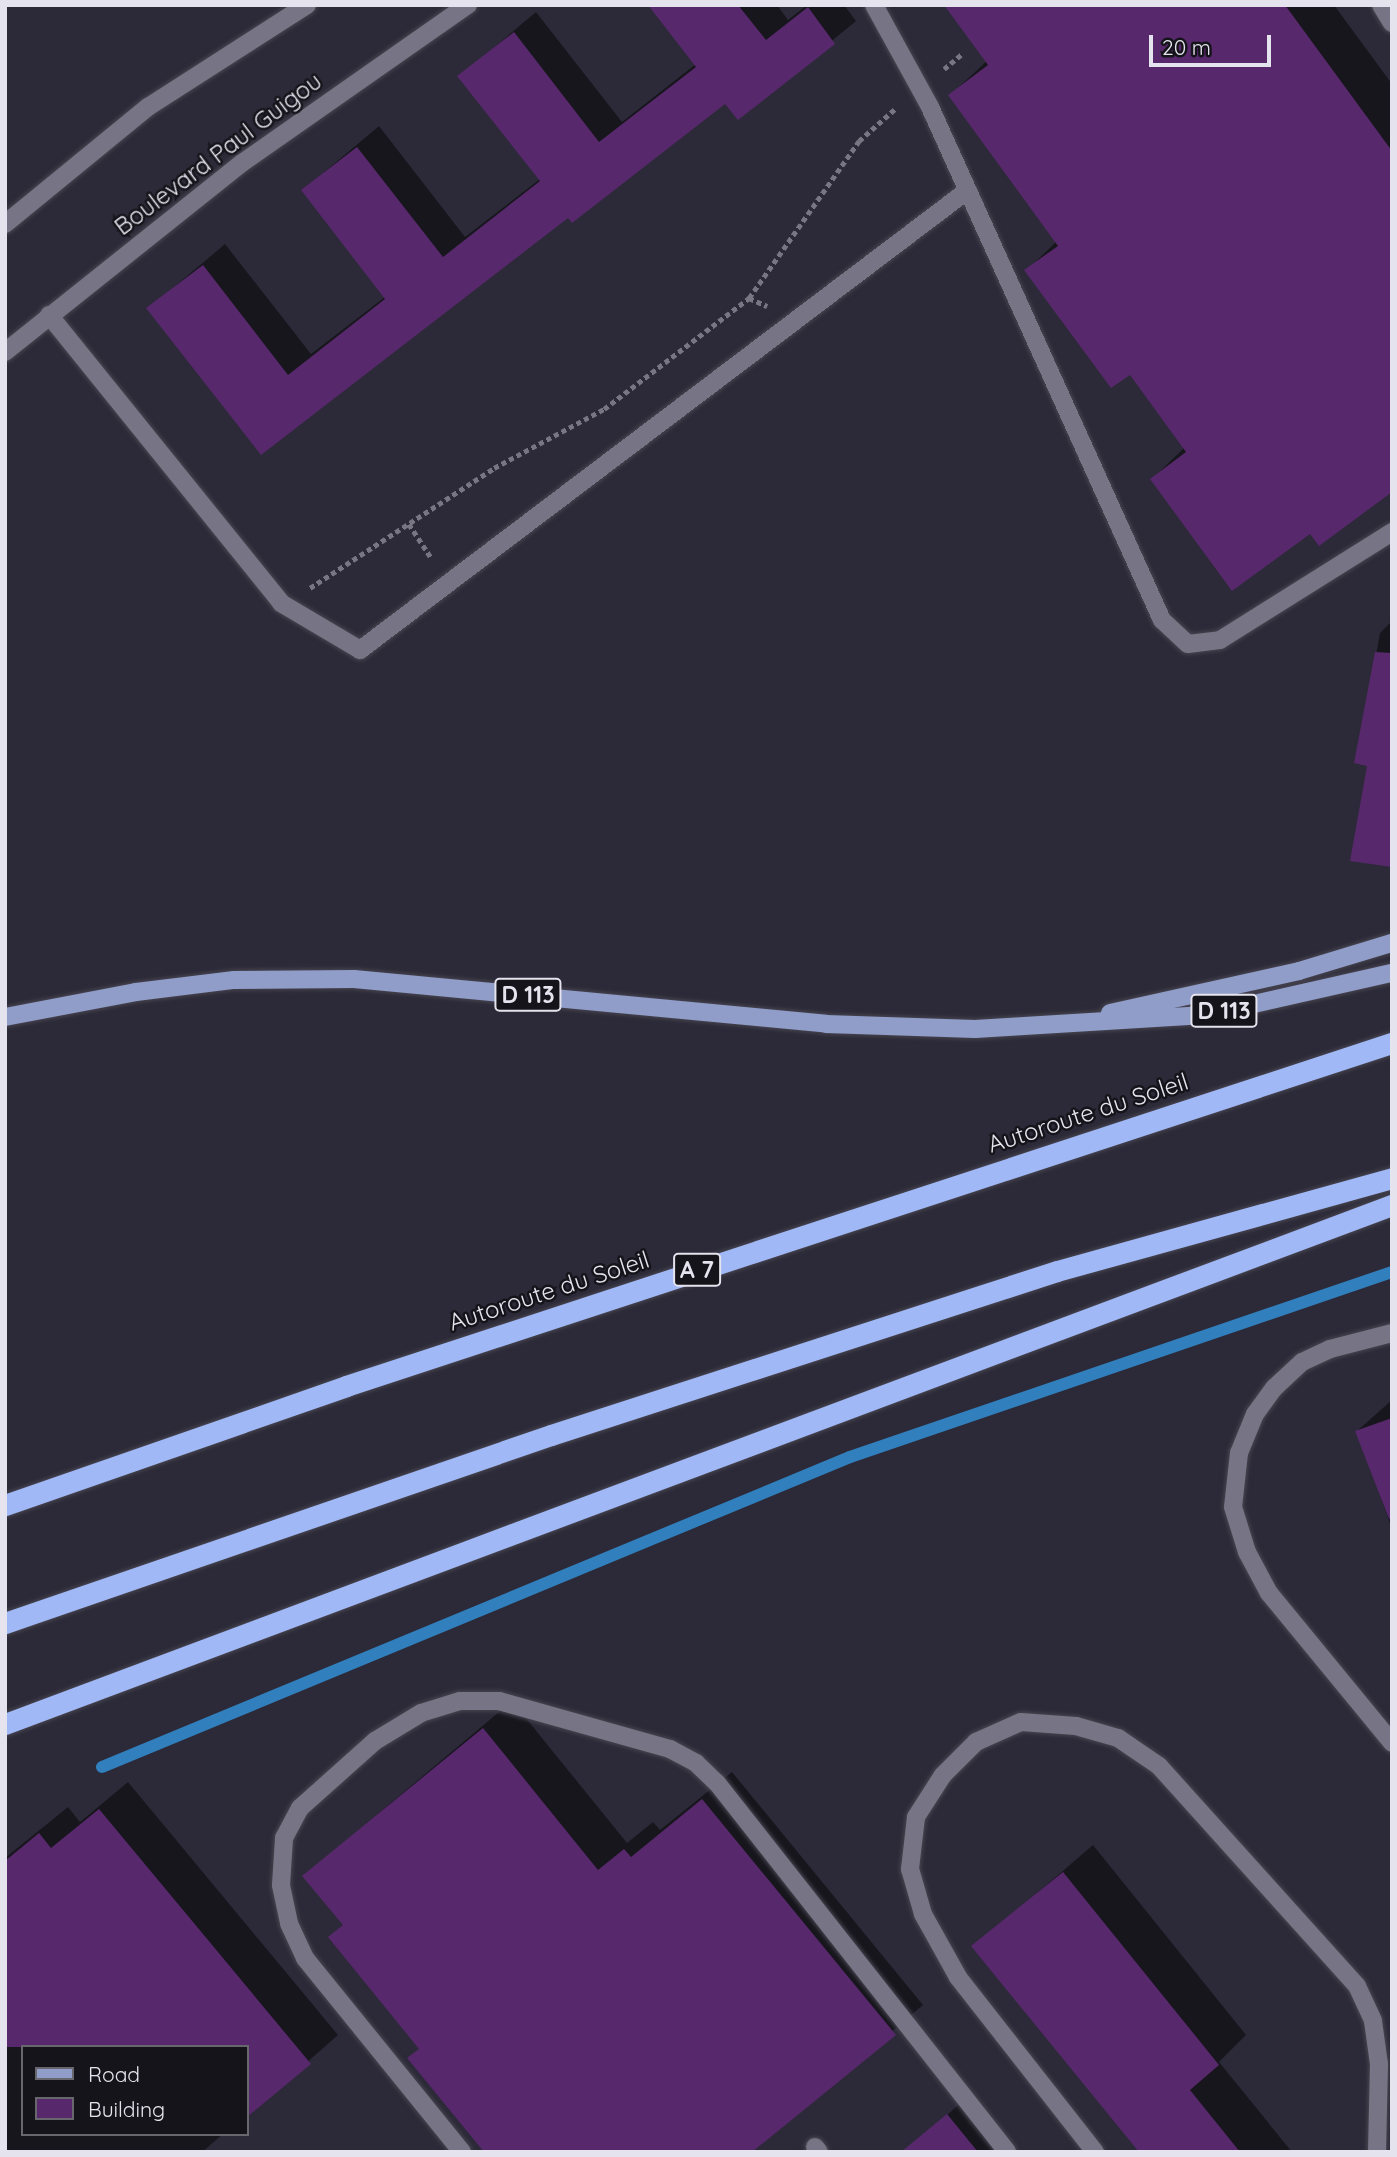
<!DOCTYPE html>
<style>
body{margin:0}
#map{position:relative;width:1397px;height:2157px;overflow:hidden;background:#2c2a38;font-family:Quicksand,sans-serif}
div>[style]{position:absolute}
.shadow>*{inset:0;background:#0007}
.stream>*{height:12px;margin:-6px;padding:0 6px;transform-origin:6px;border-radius:6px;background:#317fbc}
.building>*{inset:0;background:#58286c}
.path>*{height:4.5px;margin-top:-2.25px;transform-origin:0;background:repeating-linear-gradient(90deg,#787683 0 5px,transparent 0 8.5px)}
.roads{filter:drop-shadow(0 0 2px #474550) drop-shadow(0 0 2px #474550)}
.service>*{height:18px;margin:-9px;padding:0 9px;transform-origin:9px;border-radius:9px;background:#777585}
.minor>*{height:18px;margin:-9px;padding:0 9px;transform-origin:9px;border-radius:9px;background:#777585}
.tertiary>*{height:18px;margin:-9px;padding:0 9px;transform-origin:9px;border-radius:9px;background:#777585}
.primary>*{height:18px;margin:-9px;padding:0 9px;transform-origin:9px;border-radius:9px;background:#909dc9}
.motorway>*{height:21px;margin:-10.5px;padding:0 10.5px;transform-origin:10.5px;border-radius:10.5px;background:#a1b8f6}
span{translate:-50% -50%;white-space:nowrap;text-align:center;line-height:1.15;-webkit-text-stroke:5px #15141a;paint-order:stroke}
.shield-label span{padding:2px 5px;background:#15141a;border:2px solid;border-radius:5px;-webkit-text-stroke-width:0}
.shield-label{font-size:23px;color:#e5e3ed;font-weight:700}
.street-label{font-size:24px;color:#e5e3ed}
.frame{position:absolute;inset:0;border:7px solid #e5e3ed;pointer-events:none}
.legend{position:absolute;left:21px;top:2045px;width:228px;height:91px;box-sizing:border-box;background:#15141a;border:2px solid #68676e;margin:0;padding:9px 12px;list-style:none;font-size:21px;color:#e5e3ed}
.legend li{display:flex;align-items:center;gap:14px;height:35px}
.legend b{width:35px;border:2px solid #68676e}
.scale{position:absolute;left:1149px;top:35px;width:122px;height:32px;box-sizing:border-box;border:4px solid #e5e3ed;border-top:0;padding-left:9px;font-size:21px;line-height:24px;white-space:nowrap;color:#e5e3ed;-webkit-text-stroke:5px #15141a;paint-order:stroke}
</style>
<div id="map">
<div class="shadow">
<i style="clip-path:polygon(651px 5px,777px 5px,788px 20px,807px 5px,844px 5px,856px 21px,738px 118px,725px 101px,568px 216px,262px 453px,149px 308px,225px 244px,311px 354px,385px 297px,303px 190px,379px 126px,465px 237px,540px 179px,460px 76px,536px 12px,622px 122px,696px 64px)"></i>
<i style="clip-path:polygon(946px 5px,1334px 5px,1392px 84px,1392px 488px,1310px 532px,1152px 479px,1185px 447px,1130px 372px,1027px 270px,1057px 241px,950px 95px,987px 61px)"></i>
<i style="clip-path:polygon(1392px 621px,1392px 854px,1369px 764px,1357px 762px,1380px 633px)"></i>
<i style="clip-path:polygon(1392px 1400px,1392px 1529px,1357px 1431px)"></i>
<i style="clip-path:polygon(512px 1701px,627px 1843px,653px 1822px,660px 1830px,732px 1772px,923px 2005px,753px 2149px,756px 2152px,486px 2152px,420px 2048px,330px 1937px,344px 1924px,304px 1876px)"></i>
<i style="clip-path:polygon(128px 1782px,338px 2035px,247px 2115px,247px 2047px,23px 2047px,23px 2134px,223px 2134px,202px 2152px,5px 2152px,5px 1858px,68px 1807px,80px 1822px)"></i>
<i style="clip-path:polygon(1093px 1845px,1246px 2035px,1219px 2062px,1292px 2152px,1141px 2152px,974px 1947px)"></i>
<i style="clip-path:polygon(963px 2101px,1004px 2152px,925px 2152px,917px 2141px)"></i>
</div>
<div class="stream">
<i style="left:102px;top:1767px;width:810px;rotate:-22.51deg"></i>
<i style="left:850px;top:1457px;width:573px;rotate:-18.85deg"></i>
</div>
<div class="building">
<i style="clip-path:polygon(648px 5px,738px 5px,766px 40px,808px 7px,835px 44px,738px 120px,725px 104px,572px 223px,568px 218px,261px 455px,146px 308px,203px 265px,288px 375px,385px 299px,301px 190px,357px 147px,443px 257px,540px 181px,457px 76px,514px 32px,599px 142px,696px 67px)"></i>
<i style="clip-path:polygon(944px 5px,1285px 5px,1392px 151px,1392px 492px,1319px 546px,1310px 534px,1232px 591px,1150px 479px,1186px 452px,1130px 375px,1111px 388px,1024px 270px,1058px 246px,948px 95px,988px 65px)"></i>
<i style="clip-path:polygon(1375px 652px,1392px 653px,1392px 867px,1350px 861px,1367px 766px,1354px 763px)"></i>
<i style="clip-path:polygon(1392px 1418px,1392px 1518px,1389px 1519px,1355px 1431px)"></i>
<i style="clip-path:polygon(483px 1728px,598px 1870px,624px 1849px,631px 1857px,702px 1799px,896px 2035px,752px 2152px,484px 2152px,407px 2058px,419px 2049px,328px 1937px,343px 1925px,302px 1876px)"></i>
<i style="clip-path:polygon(99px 1809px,311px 2064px,247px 2117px,247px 2047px,5px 2047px,5px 1861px,39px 1833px,51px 1848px)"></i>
<i style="clip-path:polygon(1063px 1872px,1219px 2065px,1190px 2090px,1240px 2152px,1139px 2152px,971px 1946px)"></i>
<i style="clip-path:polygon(947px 2114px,978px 2152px,901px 2152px)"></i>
</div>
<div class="path">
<i style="left:944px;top:69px;width:25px;rotate:-40deg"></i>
<i style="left:749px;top:298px;width:20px;rotate:24deg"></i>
<i style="left:409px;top:524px;width:42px;rotate:56.7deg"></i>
<i style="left:310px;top:588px;width:220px;rotate:-33.1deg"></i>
<i style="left:494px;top:468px;width:125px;rotate:-28.2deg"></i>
<i style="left:604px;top:409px;width:183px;rotate:-37.4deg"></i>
<i style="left:749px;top:298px;width:192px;rotate:-55deg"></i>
<i style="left:859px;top:141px;width:50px;rotate:-41.7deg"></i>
</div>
<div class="roads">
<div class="service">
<i style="left:49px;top:315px;width:370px;rotate:51.1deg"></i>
<i style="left:281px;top:603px;width:92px;rotate:30.7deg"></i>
<i style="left:360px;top:650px;width:762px;rotate:-37.11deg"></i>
<i style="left:1392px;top:1333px;width:64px;rotate:165.5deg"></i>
<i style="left:1330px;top:1349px;width:31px;rotate:155deg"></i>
<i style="left:1302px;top:1362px;width:38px;rotate:137deg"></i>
<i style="left:1274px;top:1388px;width:32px;rotate:126deg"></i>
<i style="left:1255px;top:1414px;width:42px;rotate:112.3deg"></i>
<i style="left:1239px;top:1453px;width:54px;rotate:96.3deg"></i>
<i style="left:1233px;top:1507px;width:47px;rotate:72.7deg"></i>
<i style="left:1247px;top:1552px;width:47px;rotate:61.8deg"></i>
<i style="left:1269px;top:1593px;width:194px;rotate:50.6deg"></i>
<i style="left:815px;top:2147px;width:6px;rotate:51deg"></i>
<i style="left:462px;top:2152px;width:250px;rotate:-129deg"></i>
<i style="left:305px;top:1958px;width:38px;rotate:-115deg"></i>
<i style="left:289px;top:1923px;width:39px;rotate:-102deg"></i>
<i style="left:281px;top:1885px;width:47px;rotate:-86.3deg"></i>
<i style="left:284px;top:1838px;width:34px;rotate:-62deg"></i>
<i style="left:300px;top:1808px;width:101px;rotate:-41.8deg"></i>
<i style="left:375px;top:1741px;width:54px;rotate:-31.3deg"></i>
<i style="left:421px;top:1713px;width:41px;rotate:-17.1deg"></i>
<i style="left:460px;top:1701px;width:39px"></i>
<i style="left:499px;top:1701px;width:178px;rotate:15.7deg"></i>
<i style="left:670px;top:1749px;width:30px;rotate:28deg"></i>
<i style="left:696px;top:1763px;width:29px;rotate:44deg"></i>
<i style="left:717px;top:1783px;width:469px;rotate:51.8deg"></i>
<i style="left:1095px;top:2152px;width:222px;rotate:-128.1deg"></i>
<i style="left:958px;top:1977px;width:72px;rotate:-119.1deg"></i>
<i style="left:923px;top:1914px;width:47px;rotate:-106.1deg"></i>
<i style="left:910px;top:1869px;width:52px;rotate:-83.4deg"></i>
<i style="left:916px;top:1817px;width:50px;rotate:-57.3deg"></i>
<i style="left:943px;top:1775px;width:47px;rotate:-45deg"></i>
<i style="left:976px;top:1742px;width:49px;rotate:-24deg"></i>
<i style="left:1021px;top:1722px;width:55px;rotate:4.2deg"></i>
<i style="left:1076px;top:1726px;width:44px;rotate:15.9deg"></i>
<i style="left:1118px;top:1738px;width:50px;rotate:34.3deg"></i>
<i style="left:1159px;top:1766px;width:296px;rotate:48deg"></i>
<i style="left:1357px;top:1986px;width:38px;rotate:65deg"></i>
<i style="left:1373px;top:2021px;width:43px;rotate:82.1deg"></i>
<i style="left:1379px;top:2064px;width:88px;rotate:91.3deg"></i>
</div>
<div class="minor">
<i style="left:874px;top:5px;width:116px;rotate:61.2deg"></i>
<i style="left:930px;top:107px;width:563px;rotate:65.67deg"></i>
<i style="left:1162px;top:620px;width:35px;rotate:43deg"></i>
<i style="left:1188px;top:644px;width:32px;rotate:-7deg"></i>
<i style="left:1220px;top:640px;width:203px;rotate:-32.1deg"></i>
<i style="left:1381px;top:5px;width:21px;rotate:59deg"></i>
<i style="left:5px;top:224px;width:185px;rotate:-39.3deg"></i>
<i style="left:148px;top:107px;width:189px;rotate:-32.7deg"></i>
</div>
<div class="tertiary">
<i style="left:5px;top:352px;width:303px;rotate:-38.6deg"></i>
<i style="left:242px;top:163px;width:276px;rotate:-35deg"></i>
</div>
<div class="primary">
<i style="left:1110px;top:1013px;width:194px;rotate:-12.5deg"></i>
<i style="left:1299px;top:971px;width:97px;rotate:-16.8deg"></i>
<i style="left:5px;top:1017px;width:133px;rotate:-10.8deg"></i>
<i style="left:136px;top:992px;width:99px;rotate:-7deg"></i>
<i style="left:234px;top:980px;width:120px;rotate:-0.5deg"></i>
<i style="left:354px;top:979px;width:474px;rotate:5.4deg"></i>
<i style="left:826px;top:1024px;width:149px;rotate:1.9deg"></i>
<i style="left:975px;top:1029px;width:230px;rotate:-3.5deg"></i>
<i style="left:1205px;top:1015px;width:192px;rotate:-12.7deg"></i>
</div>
<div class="motorway">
<i style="left:5px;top:1505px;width:361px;rotate:-19.2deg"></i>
<i style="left:346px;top:1386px;width:1101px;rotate:-18.16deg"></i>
<i style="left:5px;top:1623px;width:577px;rotate:-19deg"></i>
<i style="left:551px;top:1435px;width:532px;rotate:-17.96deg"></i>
<i style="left:1057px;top:1271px;width:348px;rotate:-15.5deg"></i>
<i style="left:5px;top:1724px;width:1481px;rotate:-20.52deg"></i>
</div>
</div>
<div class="shield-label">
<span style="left:528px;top:995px">D 113</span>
<span style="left:1224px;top:1011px">D 113</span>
<span style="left:697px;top:1270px">A 7</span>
</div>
<div class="street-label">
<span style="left:218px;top:154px;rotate:-37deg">Boulevard Paul Guigou</span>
<span style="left:1088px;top:1113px;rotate:-18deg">Autoroute du Soleil</span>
<span style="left:549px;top:1291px;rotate:-18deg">Autoroute du Soleil</span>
</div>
<div class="frame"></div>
<ul class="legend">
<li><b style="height:9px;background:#909dc9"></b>Road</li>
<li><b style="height:19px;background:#58286c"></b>Building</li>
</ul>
<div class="scale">20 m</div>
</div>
